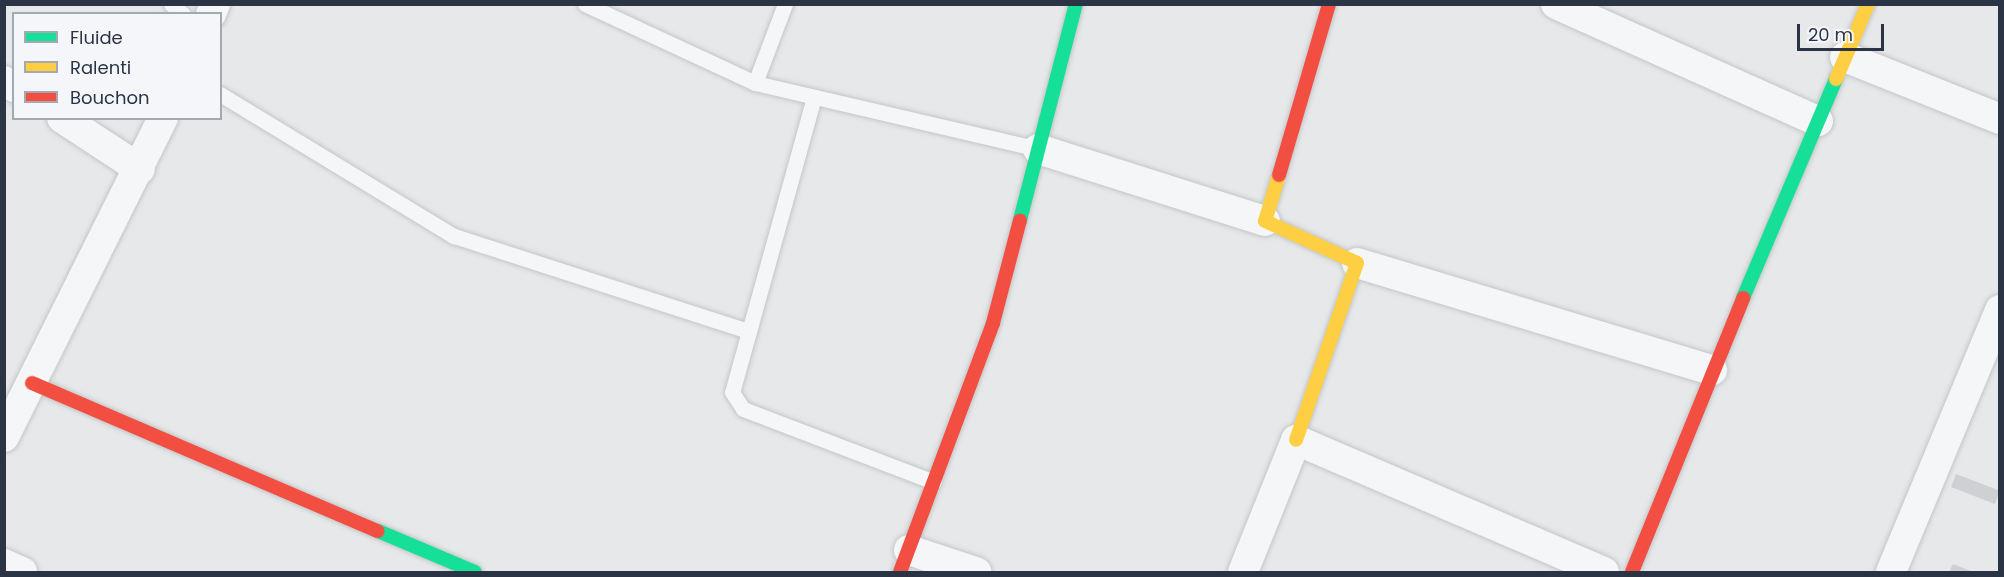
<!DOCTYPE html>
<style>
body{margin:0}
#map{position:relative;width:2004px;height:577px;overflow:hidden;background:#e6e8ea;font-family:Poppins,sans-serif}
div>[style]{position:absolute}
.building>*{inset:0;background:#ced0d3;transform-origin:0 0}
.roads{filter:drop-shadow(0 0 2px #c4c6c8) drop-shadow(0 0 2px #c4c6c8)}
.lane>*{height:15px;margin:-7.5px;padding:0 7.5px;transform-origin:7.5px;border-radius:7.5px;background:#f5f6f7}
.street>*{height:30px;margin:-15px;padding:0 15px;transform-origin:15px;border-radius:15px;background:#f5f6f7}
.fast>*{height:14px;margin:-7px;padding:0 7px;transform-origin:7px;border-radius:7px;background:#16e098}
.slow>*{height:14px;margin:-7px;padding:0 7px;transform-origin:7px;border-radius:7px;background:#ffcf43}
.jam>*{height:14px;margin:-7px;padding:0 7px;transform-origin:7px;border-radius:7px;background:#f24e42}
span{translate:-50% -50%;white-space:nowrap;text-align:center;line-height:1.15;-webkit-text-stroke:4.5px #f4f6f9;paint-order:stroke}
.frame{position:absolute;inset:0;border:6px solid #2b3445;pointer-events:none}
.legend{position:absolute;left:12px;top:12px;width:210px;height:108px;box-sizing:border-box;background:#f4f6f9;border:2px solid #a4a8b1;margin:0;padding:8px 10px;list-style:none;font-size:18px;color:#2b3445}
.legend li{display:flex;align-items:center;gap:12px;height:30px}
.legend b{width:30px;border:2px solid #a4a8b1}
.scale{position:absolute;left:1797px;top:24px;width:87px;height:27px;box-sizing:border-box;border:3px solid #2b3445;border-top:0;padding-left:8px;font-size:18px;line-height:21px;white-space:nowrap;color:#2b3445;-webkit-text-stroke:4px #f4f6f9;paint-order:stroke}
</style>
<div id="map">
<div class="building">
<i style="left:1956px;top:474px;width:47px;height:14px;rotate:21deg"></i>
<i style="clip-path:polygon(1953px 564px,1973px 572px,1949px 572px)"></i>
</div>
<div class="roads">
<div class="lane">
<i style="left:171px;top:4px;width:16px;rotate:40deg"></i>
<i style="left:585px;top:4px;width:187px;rotate:24.9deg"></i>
<i style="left:755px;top:83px;width:291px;rotate:13.1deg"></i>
<i style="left:755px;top:83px;width:85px;rotate:-69.2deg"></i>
<i style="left:220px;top:94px;width:274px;rotate:31.3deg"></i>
<i style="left:454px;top:236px;width:310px;rotate:17.9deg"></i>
<i style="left:814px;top:97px;width:306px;rotate:105.5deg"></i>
<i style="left:732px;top:392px;width:20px;rotate:57deg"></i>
<i style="left:743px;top:409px;width:204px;rotate:20.9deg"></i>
</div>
<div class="street">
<i style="left:1556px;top:4px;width:287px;rotate:24.1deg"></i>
<i style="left:211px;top:14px;width:11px;rotate:-68deg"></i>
<i style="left:1845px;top:57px;width:167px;rotate:21.8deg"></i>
<i style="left:4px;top:81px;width:12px;rotate:31deg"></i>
<i style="left:62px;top:118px;width:93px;rotate:33.2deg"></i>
<i style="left:1038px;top:149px;width:238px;rotate:17.6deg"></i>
<i style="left:1357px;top:263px;width:371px;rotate:16.8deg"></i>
<i style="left:4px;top:437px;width:356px;rotate:-63.5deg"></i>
<i style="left:909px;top:550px;width:71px;rotate:18.2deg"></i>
<i style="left:4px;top:564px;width:20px;rotate:24deg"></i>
<i style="left:1243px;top:572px;width:142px;rotate:-68.1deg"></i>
<i style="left:1296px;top:440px;width:335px;rotate:23.2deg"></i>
<i style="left:1891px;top:572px;width:284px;rotate:-67.4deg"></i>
</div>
<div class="fast">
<i style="left:1020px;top:220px;width:223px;rotate:-75.5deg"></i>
<i style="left:1743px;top:298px;width:238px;rotate:-67deg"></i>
<i style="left:378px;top:531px;width:105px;rotate:22.9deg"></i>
</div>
<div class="slow">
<i style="left:1836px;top:79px;width:82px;rotate:-66.9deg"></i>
<i style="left:1279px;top:175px;width:48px;rotate:106.9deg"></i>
<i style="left:1265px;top:221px;width:101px;rotate:24.5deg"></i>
<i style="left:1357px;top:263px;width:187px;rotate:109deg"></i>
</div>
<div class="jam">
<i style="left:1279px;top:175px;width:178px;rotate:-73.7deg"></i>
<i style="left:32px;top:383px;width:376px;rotate:23.2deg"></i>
<i style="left:900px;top:572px;width:266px;rotate:-69.5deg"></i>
<i style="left:993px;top:323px;width:106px;rotate:-75.3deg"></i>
<i style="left:1632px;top:572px;width:296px;rotate:-67.9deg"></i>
</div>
</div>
<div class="frame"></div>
<ul class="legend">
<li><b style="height:8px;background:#16e098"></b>Fluide</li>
<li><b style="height:8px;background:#ffcf43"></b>Ralenti</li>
<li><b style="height:8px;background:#f24e42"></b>Bouchon</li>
</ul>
<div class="scale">20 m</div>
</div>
